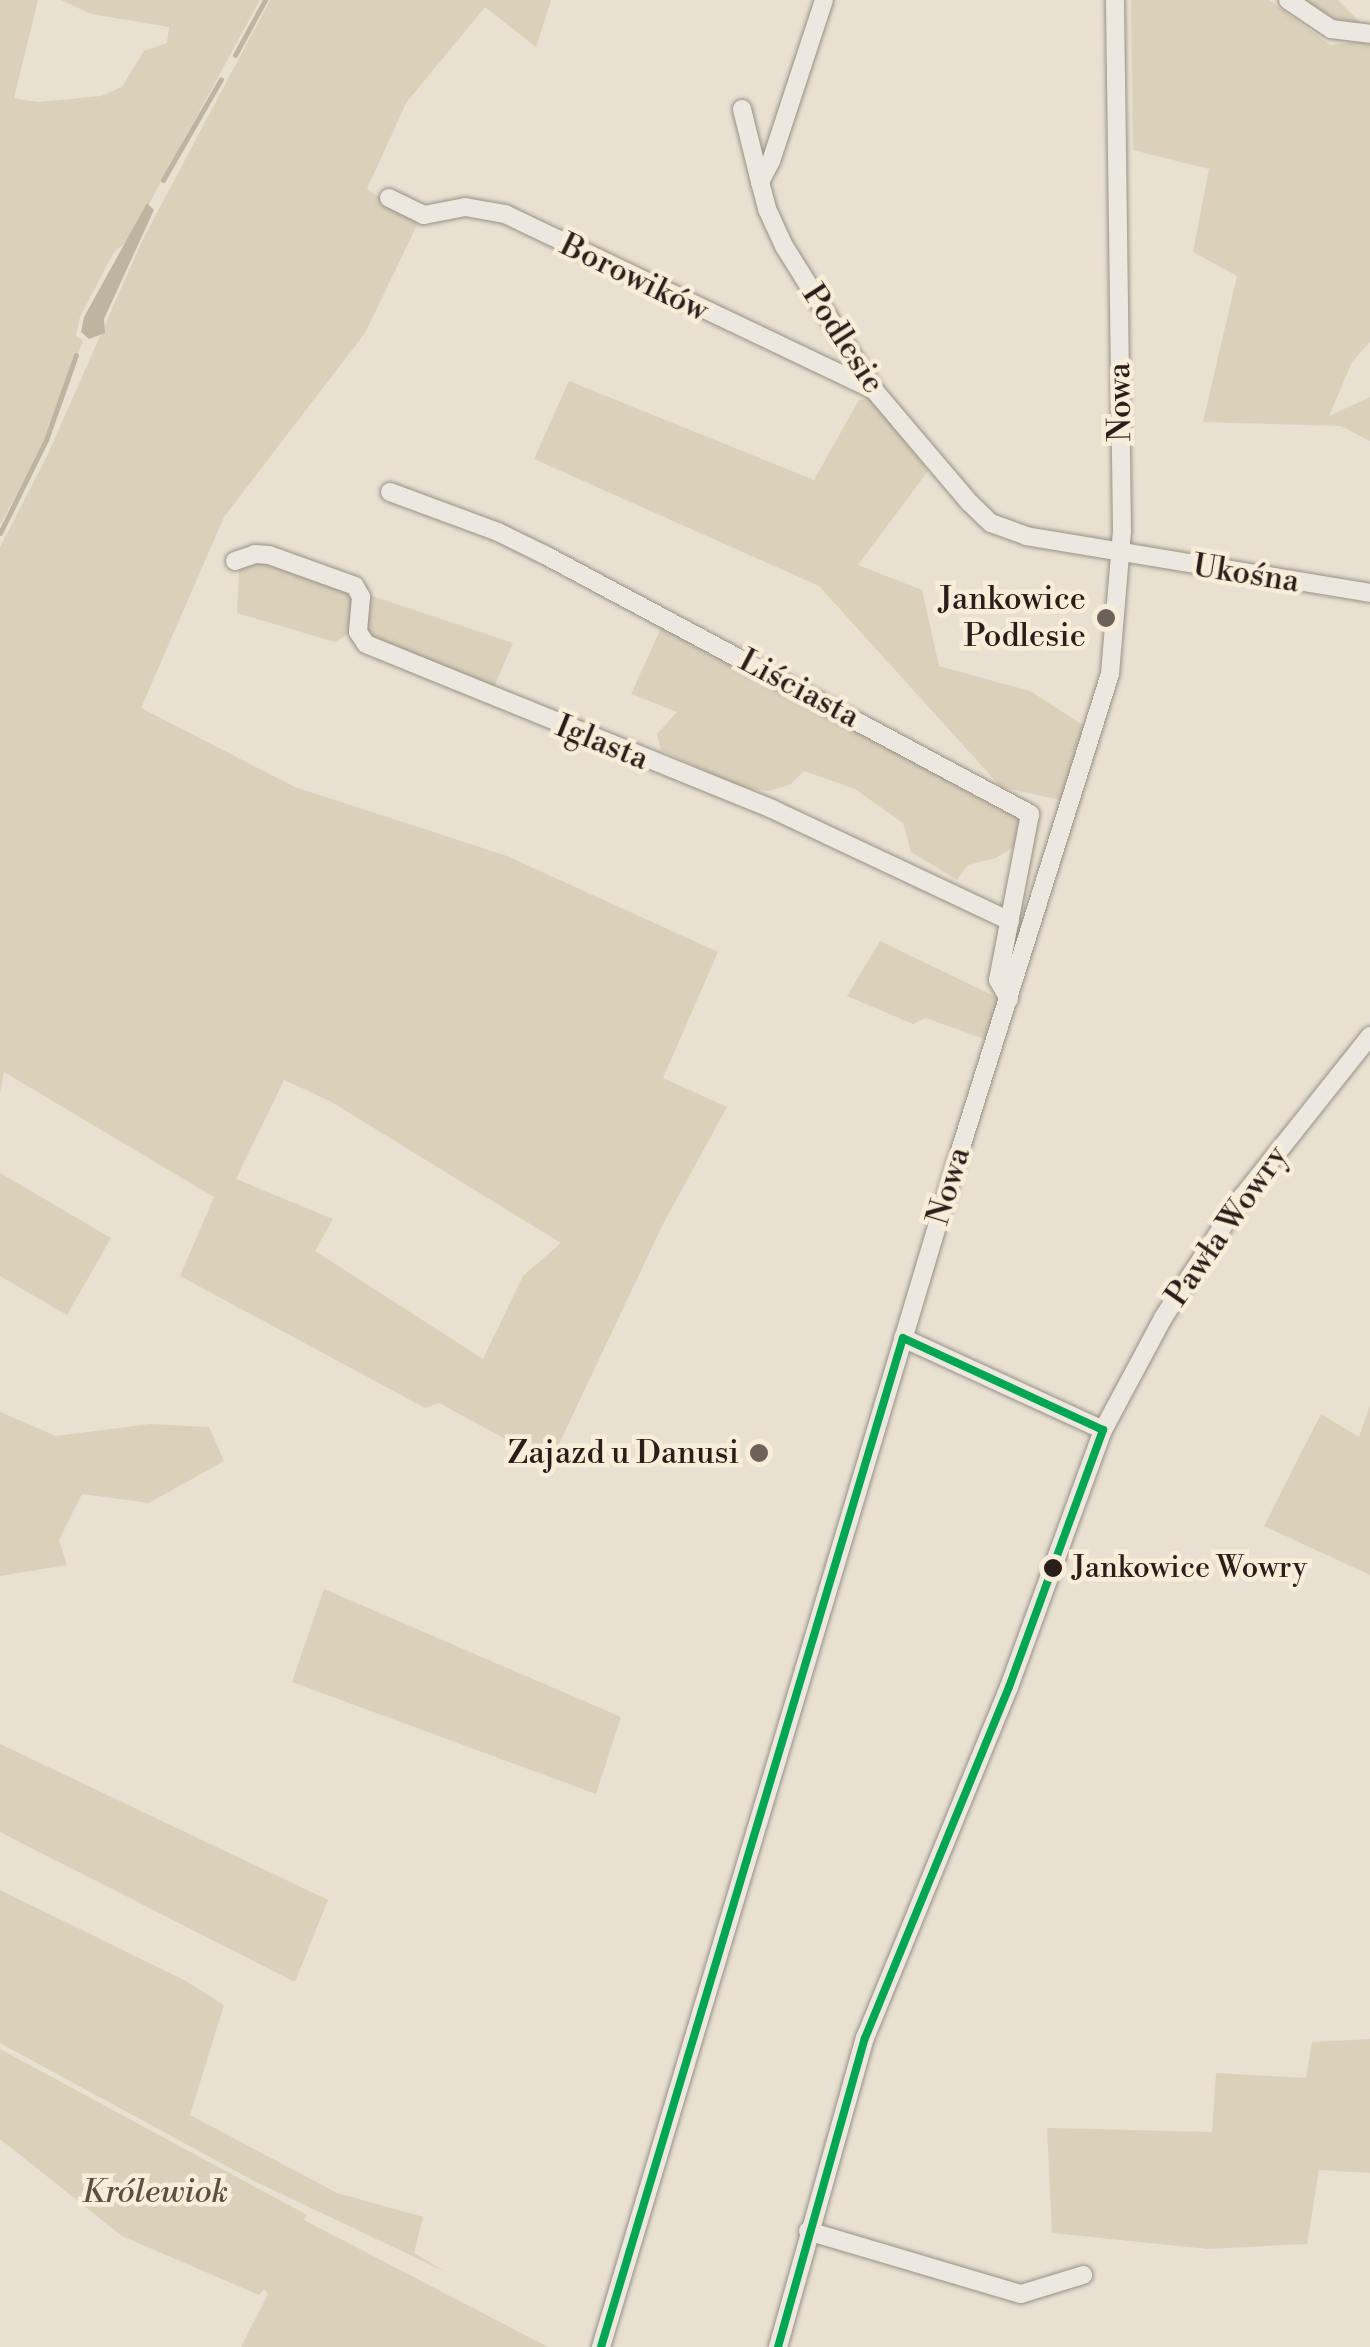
<!DOCTYPE html>
<meta charset="utf-8">
<style>
body{margin:0}
#map{position:relative;width:1370px;height:2347px;overflow:hidden;background:#e8e0d0;font-family:"Libre Bodoni",serif}
div>[style]{position:absolute}
.green>*{inset:0;background:#dbd0ba}
.water>*{inset:0;background:#bfb4a0}
.stream>*{height:5px;margin:-2.5px;padding:0 2.5px;transform-origin:2.5px;border-radius:2.5px;background:#bfb4a0}
.roads{filter:drop-shadow(0 0 2px #979187) drop-shadow(0 0 2px #979187)}
.minor>*{height:18px;margin:-9px;padding:0 9px;transform-origin:9px;border-radius:9px;background:#ece8e0}
.bus-1>*{height:8px;margin:-4px;padding:0 4px;transform-origin:4px;border-radius:4px;background:#00a651}
.dots>*{width:28px;height:28px;translate:-50% -50%;box-sizing:border-box;border:5px solid #f7edd9;border-radius:50%}
span{translate:-50% -50%;white-space:nowrap;text-align:center;line-height:1.15;-webkit-text-stroke:9px #f7edd9;paint-order:stroke}
.bus-label{font-size:30px;color:#2a1e1a}
.left{translate:0 -50%;text-align:left}
.street-label{font-size:32px;color:#2a1e1a}
.poi-label{font-size:32px;color:#2a1e1a}
.right{translate:-100% -50%;text-align:right}
.park-label{font-size:32px;color:#5c4f45;font-style:italic}
</style>
<div id="map">
<div class="green">
<i style="clip-path:polygon(0 0,38px 0,14px 98px,38px 102px,101px 96px,122px 87px,144px 51px,167px 43px,169px 27px,91px 14px,61px 0,260px 0,130px 239px,114px 252px,80px 317px,76px 336px,83px 341px,43px 446px,0 525px)"></i>
<i style="clip-path:polygon(evenodd,270px 0,551px 0,536px 47px,485px 7px,406px 103px,367px 189px,418px 223px,365px 333px,224px 517px,141px 708px,295px 787px,507px 856px,718px 952px,663px 1078px,727px 1107px,663px 1224px,550px 1463px,439px 1403px,425px 1408px,180px 1276px,214px 1197px,4px 1072px,0 1093px,0 547px,47px 456px,142px 241px,270px 0,284px 1080px,330px 1101px,561px 1243px,523px 1276px,483px 1359px,315px 1251px,333px 1219px,236px 1179px,284px 1080px)"></i>
<i style="clip-path:polygon(1131px 0,1269px 0,1330px 45px,1370px 40px,1370px 342px,1352px 362px,1329px 416px,1370px 397px,1370px 441px,1341px 426px,1203px 422px,1237px 276px,1193px 252px,1209px 169px,1133px 150px)"></i>
<i style="clip-path:polygon(1301px 0,1338px 0,1366px 28px,1324px 15px)"></i>
<i style="clip-path:polygon(569px 381px,814px 480px,859px 400px,871px 398px,928px 471px,858px 565px,922px 590px,939px 666px,1030px 691px,1086px 727px,1060px 800px,1001px 787px,819px 586px,534px 459px)"></i>
<i style="clip-path:polygon(248px 561px,264px 561px,349px 593px,353px 600px,350px 633px,335px 642px,237px 613px,239px 572px)"></i>
<i style="clip-path:polygon(366px 594px,513px 643px,493px 689px,372px 643px,364px 628px)"></i>
<i style="clip-path:polygon(663px 624px,1022px 819px,1018px 844px,996px 858px,968px 865px,957px 880px,911px 852px,903px 823px,855px 789px,804px 771px,791px 784px,770px 791px,742px 788px,661px 750px,657px 734px,677px 712px,631px 694px)"></i>
<i style="clip-path:polygon(880px 941px,998px 998px,987px 1040px,926px 1018px,913px 1024px,847px 996px)"></i>
<i style="clip-path:polygon(0 1173px,111px 1238px,67px 1315px,0 1276px)"></i>
<i style="clip-path:polygon(1370px 1405px,1370px 1575px,1264px 1526px,1321px 1414px,1359px 1437px)"></i>
<i style="clip-path:polygon(0 1412px,56px 1436px,150px 1424px,209px 1427px,224px 1461px,149px 1503px,82px 1494px,59px 1540px,67px 1565px,0 1576px)"></i>
<i style="clip-path:polygon(324px 1589px,621px 1717px,596px 1794px,292px 1682px)"></i>
<i style="clip-path:polygon(0 1744px,328px 1900px,295px 1982px,0 1832px)"></i>
<i style="clip-path:polygon(0 1890px,184px 1980px,224px 2005px,190px 2115px,337px 2193px,423px 2217px,414px 2253px,446px 2272px,254px 2181px,0 2043px)"></i>
<i style="clip-path:polygon(1370px 2039px,1370px 2173px,1319px 2170px,1307px 2244px,1208px 2249px,1052px 2233px,1047px 2128px,1212px 2132px,1216px 2073px,1306px 2078px,1312px 2042px)"></i>
<i style="clip-path:polygon(0 2049px,307px 2215px,304px 2220px,548px 2347px,241px 2347px,268px 2294px,264px 2289px,259px 2295px,122px 2236px,0 2139px)"></i>
</div>
<div class="water">
<i style="clip-path:polygon(147px 203px,154px 210px,104px 319px,105px 333px,89px 339px,81px 332px,84px 317px)"></i>
</div>
<div class="stream">
<i style="left:235px;top:55px;width:63px;rotate:-61.4deg"></i>
<i style="left:163px;top:180px;width:116px;rotate:-60.1deg"></i>
<i style="left:0;top:533px;width:104px;rotate:-63.7deg"></i>
<i style="left:46px;top:440px;width:90px;rotate:-70.6deg"></i>
</div>
<div class="roads">
<div class="minor">
<i style="left:824px;top:0;width:169px;rotate:108.2deg"></i>
<i style="left:771px;top:161px;width:24px;rotate:118deg"></i>
<i style="left:760px;top:182px;width:28px;rotate:75deg"></i>
<i style="left:767px;top:209px;width:41px;rotate:65.3deg"></i>
<i style="left:784px;top:246px;width:170px;rotate:58deg"></i>
<i style="left:874px;top:390px;width:148px;rotate:49.7deg"></i>
<i style="left:970px;top:503px;width:29px;rotate:44deg"></i>
<i style="left:991px;top:523px;width:37px;rotate:20deg"></i>
<i style="left:1026px;top:536px;width:349px;rotate:9.4deg"></i>
<i style="left:1288px;top:0;width:52px;rotate:34deg"></i>
<i style="left:1331px;top:29px;width:39px;rotate:7deg"></i>
<i style="left:742px;top:109px;width:75px;rotate:76.1deg"></i>
<i style="left:389px;top:198px;width:39px;rotate:26deg"></i>
<i style="left:424px;top:215px;width:42px;rotate:-11deg"></i>
<i style="left:465px;top:207px;width:41px;rotate:9.9deg"></i>
<i style="left:505px;top:214px;width:409px;rotate:25.5deg"></i>
<i style="left:390px;top:492px;width:115px;rotate:20.3deg"></i>
<i style="left:498px;top:532px;width:52px;rotate:26.1deg"></i>
<i style="left:545px;top:555px;width:550px;rotate:28.1deg"></i>
<i style="left:1030px;top:814px;width:169px;rotate:100.9deg"></i>
<i style="left:998px;top:980px;width:22px;rotate:60deg"></i>
<i style="left:235px;top:561px;width:21px;rotate:-19deg"></i>
<i style="left:255px;top:554px;width:14px;rotate:4deg"></i>
<i style="left:269px;top:555px;width:91px;rotate:19.8deg"></i>
<i style="left:355px;top:586px;width:13px;rotate:61deg"></i>
<i style="left:361px;top:597px;width:35px;rotate:95deg"></i>
<i style="left:358px;top:632px;width:14px;rotate:56deg"></i>
<i style="left:366px;top:644px;width:438px;rotate:22.1deg"></i>
<i style="left:772px;top:809px;width:263px;rotate:25.2deg"></i>
<i style="left:903px;top:1338px;width:220px;rotate:24.7deg"></i>
<i style="left:808px;top:2231px;width:222px;rotate:16.5deg"></i>
<i style="left:1021px;top:2294px;width:65px;rotate:-17deg"></i>
<i style="left:601px;top:2347px;width:1222px;rotate:-73.31deg"></i>
<i style="left:952px;top:1176px;width:526px;rotate:-72.53deg"></i>
<i style="left:1110px;top:674px;width:144px;rotate:-85.2deg"></i>
<i style="left:1122px;top:531px;width:531px;rotate:-90.76deg"></i>
<i style="left:778px;top:2347px;width:321px;rotate:-74.3deg"></i>
<i style="left:865px;top:2038px;width:379px;rotate:-67.7deg"></i>
<i style="left:1009px;top:1687px;width:274px;rotate:-69.9deg"></i>
<i style="left:1103px;top:1430px;width:127px;rotate:-61.8deg"></i>
<i style="left:1163px;top:1318px;width:145px;rotate:-56.9deg"></i>
<i style="left:1242px;top:1197px;width:206px;rotate:-51.5deg"></i>
</div>
</div>
<div class="bus-1">
<i style="left:903px;top:1338px;width:220px;rotate:24.7deg"></i>
<i style="left:601px;top:2347px;width:1053px;rotate:-73.34deg"></i>
<i style="left:778px;top:2347px;width:321px;rotate:-74.3deg"></i>
<i style="left:865px;top:2038px;width:379px;rotate:-67.7deg"></i>
<i style="left:1009px;top:1687px;width:274px;rotate:-69.9deg"></i>
</div>
<div class="dots">
<i style="left:1106px;top:618px;background:#6c625a"></i>
<i style="left:759px;top:1453px;background:#6c625a"></i>
<i style="left:1053px;top:1568px;background:#2a1e1a"></i>
</div>
<div class="bus-label">
<span class="left" style="left:1072px;top:1568px">Jankowice Wowry</span>
</div>
<div class="street-label">
<span style="left:634px;top:278px;rotate:26deg">Borowików</span>
<span style="left:843px;top:339px;rotate:57deg">Podlesie</span>
<span style="left:1120px;top:402px;rotate:-91deg">Nowa</span>
<span style="left:1246px;top:574px;rotate:9deg">Ukośna</span>
<span style="left:799px;top:689px;rotate:28deg">Liściasta</span>
<span style="left:602px;top:743px;rotate:22deg">Iglasta</span>
<span style="left:949px;top:1186px;rotate:-73deg">Nowa</span>
<span style="left:1227px;top:1226px;rotate:-55deg">Pawła Wowry</span>
</div>
<div class="poi-label">
<span class="right" style="left:1086px;top:618px">Jankowice<br>Podlesie</span>
<span class="right" style="left:739px;top:1453px">Zajazd u Danusi</span>
</div>
<div class="park-label">
<span style="left:155px;top:2192px">Królewiok</span>
</div>
</div>
